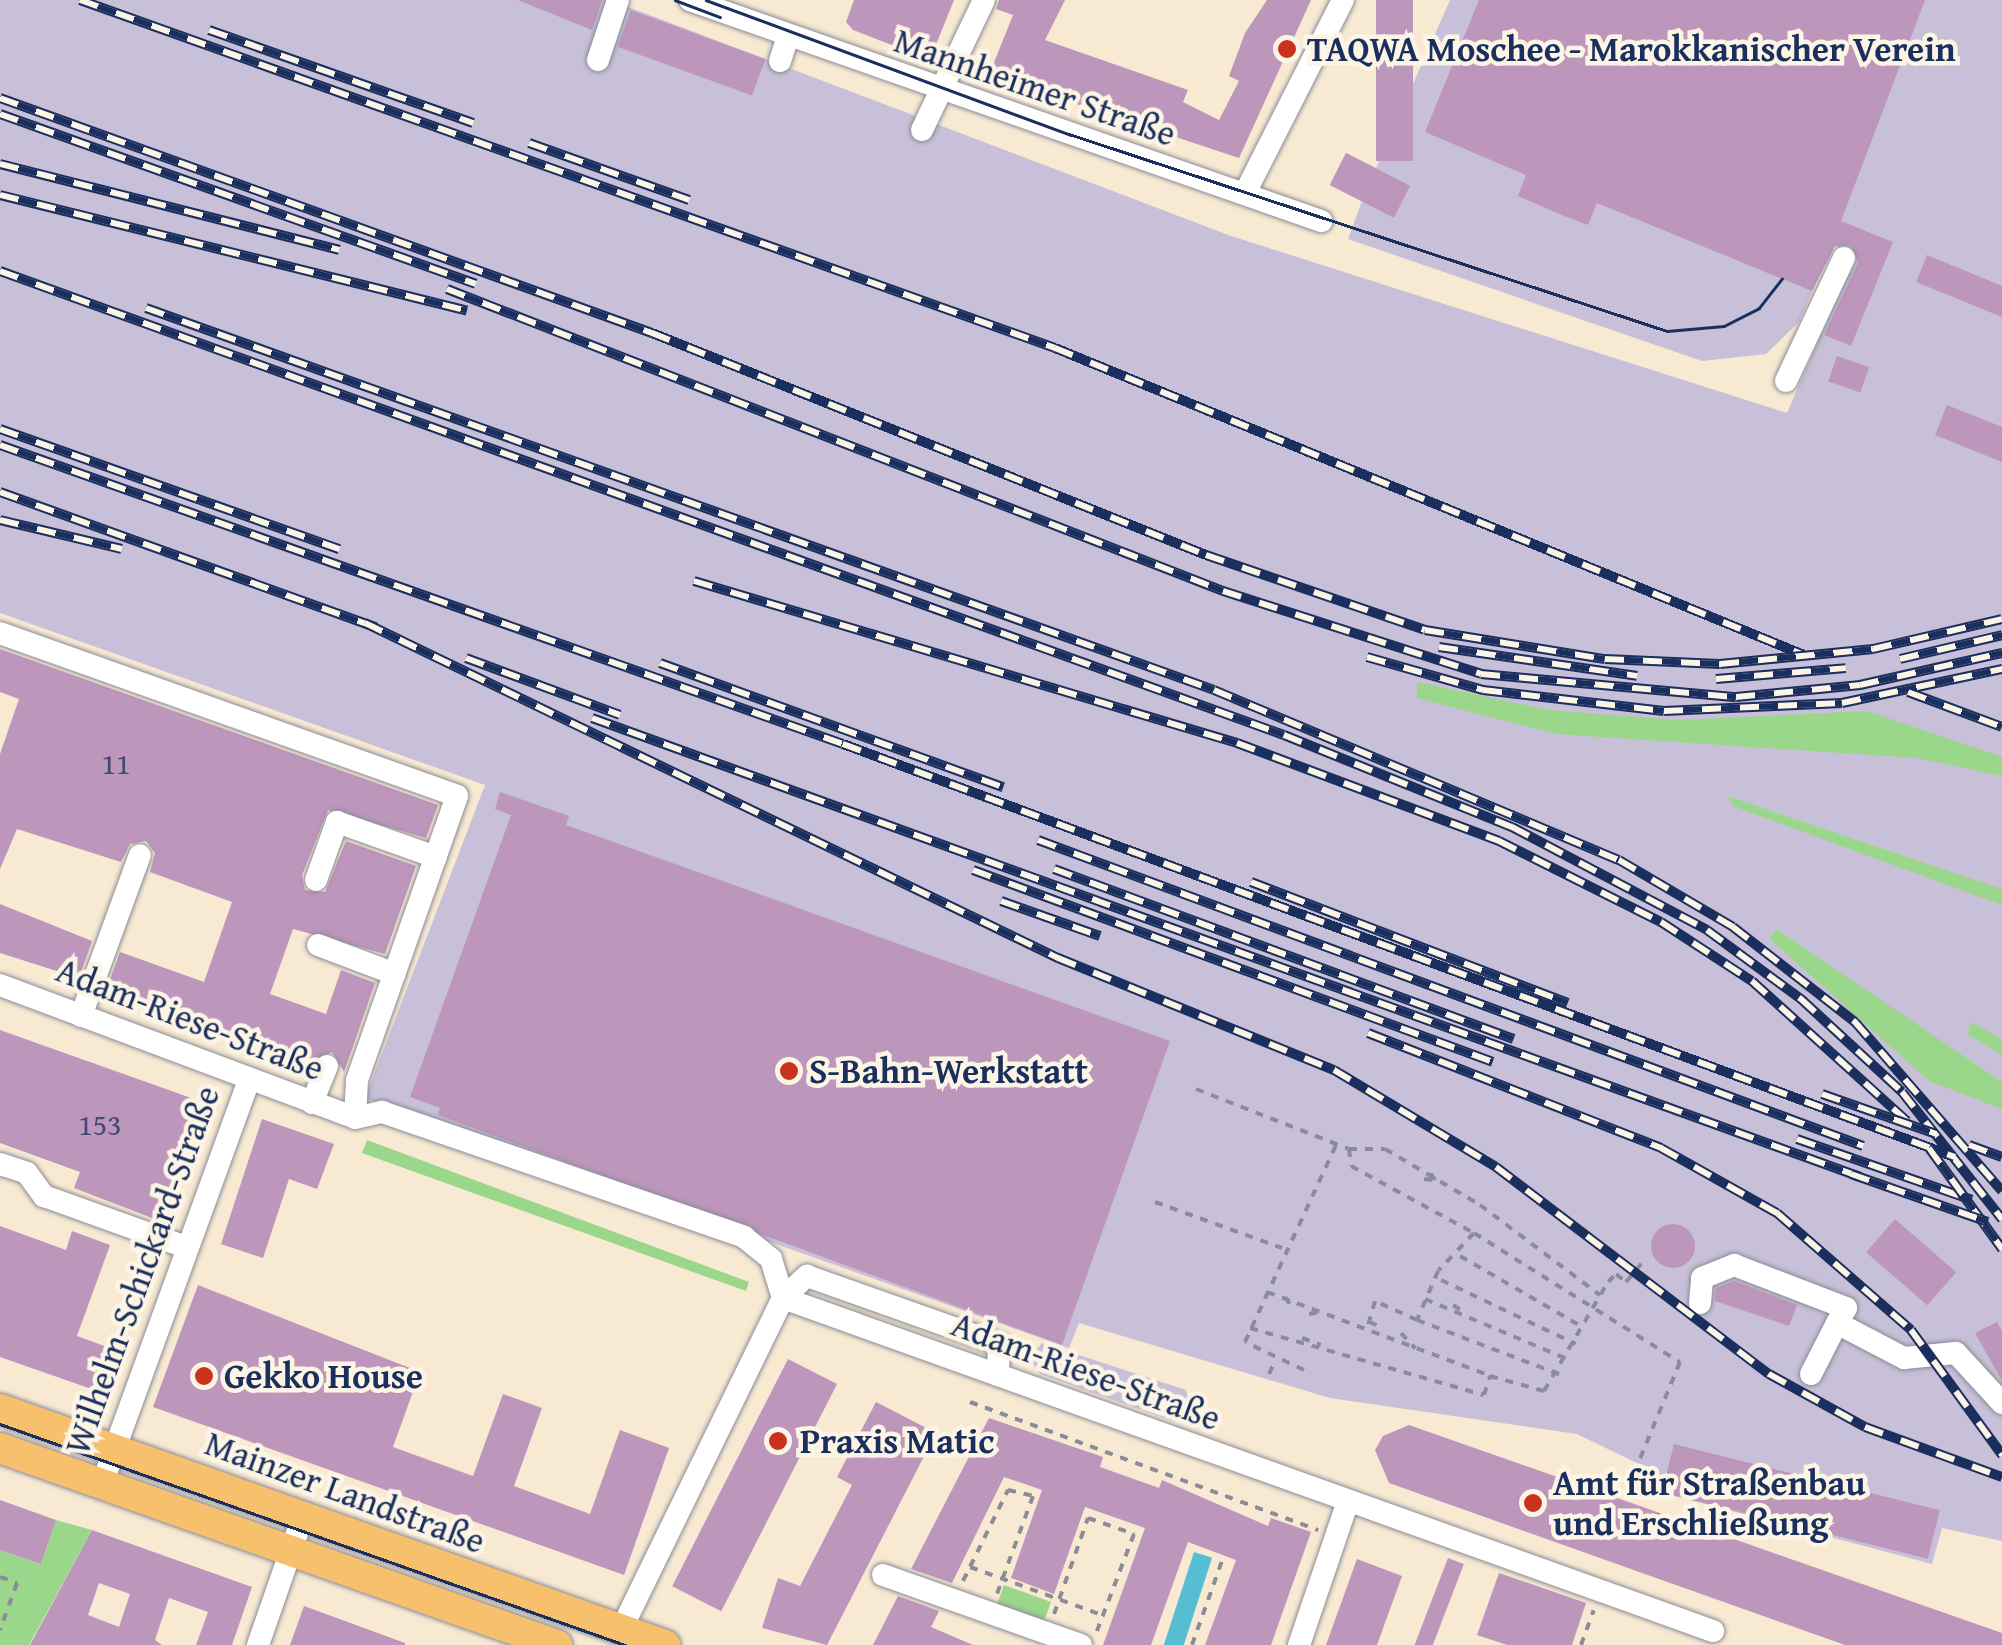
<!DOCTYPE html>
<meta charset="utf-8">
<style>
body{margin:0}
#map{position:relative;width:2002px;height:1645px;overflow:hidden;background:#f8e9d2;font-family:"Gentium Book Plus",serif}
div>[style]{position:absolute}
.industrial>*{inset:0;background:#c7c0d8}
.green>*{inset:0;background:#9bd78b;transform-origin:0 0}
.water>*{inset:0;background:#56bdd3;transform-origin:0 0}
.building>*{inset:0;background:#bc96bb;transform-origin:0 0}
.round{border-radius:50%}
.path>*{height:4px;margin-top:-2px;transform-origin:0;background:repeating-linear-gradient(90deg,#8a8c98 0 8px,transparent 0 16px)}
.roads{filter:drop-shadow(0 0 2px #8a8c98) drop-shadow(0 0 2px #8a8c98)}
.minor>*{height:22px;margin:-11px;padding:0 11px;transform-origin:11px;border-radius:11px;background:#fff}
.major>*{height:30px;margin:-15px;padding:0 15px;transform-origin:15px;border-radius:15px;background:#f7c06c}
.tram>*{height:2.5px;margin:-1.25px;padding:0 1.25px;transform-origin:1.25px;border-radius:1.25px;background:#1b2f5e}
.rail>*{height:10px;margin-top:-5px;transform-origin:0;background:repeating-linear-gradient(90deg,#fcf5e5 0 19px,#1b2f5e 0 38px);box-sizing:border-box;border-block:2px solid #1b2f5e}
.dots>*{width:28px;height:28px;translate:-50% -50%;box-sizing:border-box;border:5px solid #fcf5e5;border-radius:50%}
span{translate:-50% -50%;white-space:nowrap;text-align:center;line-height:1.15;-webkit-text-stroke:9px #fcf5e5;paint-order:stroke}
.number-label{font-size:30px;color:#434975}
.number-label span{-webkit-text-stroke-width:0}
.poi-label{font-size:35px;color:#1b2f5e;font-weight:700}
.left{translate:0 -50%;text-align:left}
.street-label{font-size:35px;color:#1b2f5e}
</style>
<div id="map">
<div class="industrial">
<i style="clip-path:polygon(0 0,610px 0,1231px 236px,1787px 413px,1856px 254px,1832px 245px,1799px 322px,1766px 354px,1702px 361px,1348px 239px,1362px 201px,1330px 185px,1346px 153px,1376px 168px,1450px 0,2002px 0,2002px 1541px,1942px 1528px,1932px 1564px,1671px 1495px,1645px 1467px,1577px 1434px,1330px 1398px,1079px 1323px,1069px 1348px,365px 1098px,485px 785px,0 613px)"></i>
<i style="clip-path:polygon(1042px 1343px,1186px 1390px,1192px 1413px,1175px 1422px,1040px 1374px,1030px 1358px)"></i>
</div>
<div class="green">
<i style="clip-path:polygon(1417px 682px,1549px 710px,1678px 720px,1867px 711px,2002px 757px,2002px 776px,1917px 758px,1556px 734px,1417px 698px)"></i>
<i style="clip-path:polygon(1727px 796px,2002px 889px,2002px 905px,1735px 807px)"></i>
<i style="clip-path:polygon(1776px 929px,2002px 1082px,2002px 1109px,1929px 1081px,1770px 939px)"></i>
<i style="clip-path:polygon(1971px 1022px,2002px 1039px,2002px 1055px,1967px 1034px)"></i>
<i style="clip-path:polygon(367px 1140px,749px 1282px,746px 1291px,362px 1153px)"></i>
<i style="clip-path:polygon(56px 1520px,92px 1530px,29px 1645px,0 1645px,0 1550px,41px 1564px)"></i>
<i style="left:1004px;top:1585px;width:50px;height:24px;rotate:20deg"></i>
</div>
<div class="water">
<i style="left:1194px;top:1552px;width:19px;height:99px;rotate:18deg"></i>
</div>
<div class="building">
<i style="clip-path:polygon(518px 0,602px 0,592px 30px)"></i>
<i style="clip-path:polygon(854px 0,954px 0,935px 47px,915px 54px,853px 30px,846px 22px)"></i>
<i style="clip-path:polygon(999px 0,1065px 0,1045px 40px,1188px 90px,1183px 102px,1219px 120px,1239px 81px,1229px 76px,1245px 33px,1267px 0,1311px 0,1239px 158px,989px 75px,1013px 15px,996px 9px)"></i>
<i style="left:1376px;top:0;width:37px;height:161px"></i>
<i style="clip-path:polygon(1479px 0,1925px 0,1841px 221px,1893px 242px,1851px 346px,1824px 335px,1858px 263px,1851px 245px,1835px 246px,1812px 291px,1597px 203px,1588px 225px,1557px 213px,1518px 196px,1526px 175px,1425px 132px)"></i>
<i style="left:631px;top:10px;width:143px;height:39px;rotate:20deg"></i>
<i style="left:1346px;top:153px;width:72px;height:36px;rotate:27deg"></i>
<i style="clip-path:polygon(1927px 255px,2002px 286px,2002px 317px,1916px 282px)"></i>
<i style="left:1837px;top:356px;width:34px;height:27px;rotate:19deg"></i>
<i style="clip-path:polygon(1947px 405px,2002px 427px,2002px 462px,1935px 435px)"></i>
<i style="clip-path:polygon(0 649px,438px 805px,426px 838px,328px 810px,302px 875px,305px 890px,325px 892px,346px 841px,416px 866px,385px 954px,293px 929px,270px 994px,326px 1014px,341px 970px,375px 983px,344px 1072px,332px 1052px,313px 1061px,107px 988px,120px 952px,204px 982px,232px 902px,150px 872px,155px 853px,146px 841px,130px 844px,121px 862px,17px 829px,0 869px,0 754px,19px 699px,0 692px)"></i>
<i style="clip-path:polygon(500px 792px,569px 816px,566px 825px,1170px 1041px,1062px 1345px,438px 1115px,440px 1108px,410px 1097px,511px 815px,495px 809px)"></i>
<i style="clip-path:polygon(0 904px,92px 941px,79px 978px,0 953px)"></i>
<i style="clip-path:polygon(0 1030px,208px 1104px,165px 1223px,74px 1188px,80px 1172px,0 1143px)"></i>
<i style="clip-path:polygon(262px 1119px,334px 1144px,317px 1189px,289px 1179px,263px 1258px,221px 1244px)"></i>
<i style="left:1895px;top:1219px;width:81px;height:44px;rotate:41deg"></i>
<i class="round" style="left:1651px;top:1224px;width:44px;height:44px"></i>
<i style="clip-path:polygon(0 1226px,66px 1250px,72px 1231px,110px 1245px,77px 1336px,118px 1351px,103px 1393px,0 1357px)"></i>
<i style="clip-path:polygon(1734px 1281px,1797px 1305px,1789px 1326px,1715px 1301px,1716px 1288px)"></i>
<i style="clip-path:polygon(198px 1285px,420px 1372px,393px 1447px,473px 1476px,503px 1394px,542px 1408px,514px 1486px,590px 1514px,620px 1430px,669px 1448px,624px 1575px,153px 1407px)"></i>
<i style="clip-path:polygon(1997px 1322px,2002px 1331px,2002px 1381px,1975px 1333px)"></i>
<i style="left:788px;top:1359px;width:55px;height:255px;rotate:27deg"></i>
<i style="clip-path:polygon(876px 1402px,936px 1433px,827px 1645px,762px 1628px,778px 1578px,800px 1586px,852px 1485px,837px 1477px)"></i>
<i style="clip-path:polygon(989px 1418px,1103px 1457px,1100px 1467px,1159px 1488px,1162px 1480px,1268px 1526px,1271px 1518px,1311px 1532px,1271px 1645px,1205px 1645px,1236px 1560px,1188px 1542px,1151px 1645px,1103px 1645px,1145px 1528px,1085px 1507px,1054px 1594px,1011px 1578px,1042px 1490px,1004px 1477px,952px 1583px,911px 1569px)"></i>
<i style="clip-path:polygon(1409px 1425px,2002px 1633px,2002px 1645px,1845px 1645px,1389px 1483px,1375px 1450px,1383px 1436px)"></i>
<i style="left:1674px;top:1444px;width:274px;height:50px;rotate:14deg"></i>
<i style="clip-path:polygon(0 1500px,56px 1520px,41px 1564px,0 1550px)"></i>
<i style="clip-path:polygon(evenodd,92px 1530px,252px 1587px,232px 1645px,196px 1645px,208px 1612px,169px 1598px,155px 1640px,162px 1645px,30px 1645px,92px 1530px,99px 1583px,130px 1594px,119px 1627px,88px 1615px,99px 1583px)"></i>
<i style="left:1448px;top:1558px;width:17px;height:93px;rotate:21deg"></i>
<i style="clip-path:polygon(1357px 1559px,1402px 1576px,1377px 1645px,1326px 1645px)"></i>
<i style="clip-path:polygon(1499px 1573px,1586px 1603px,1572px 1645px,1507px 1645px,1477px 1635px)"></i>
<i style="clip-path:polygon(898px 1596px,939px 1611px,931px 1627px,973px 1645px,873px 1645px)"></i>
<i style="clip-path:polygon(304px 1606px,405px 1643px,405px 1645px,290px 1645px)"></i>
</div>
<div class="path">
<i style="left:1196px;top:1089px;width:164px;rotate:21.4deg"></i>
<i style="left:1349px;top:1149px;width:36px"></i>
<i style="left:1385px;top:1149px;width:110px;rotate:30.5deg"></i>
<i style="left:1480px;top:1205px;width:150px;rotate:36.9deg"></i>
<i style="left:1349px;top:1149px;width:17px;rotate:83deg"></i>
<i style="left:1351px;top:1166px;width:140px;rotate:28.6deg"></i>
<i style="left:1474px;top:1233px;width:52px;rotate:133.5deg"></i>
<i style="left:1438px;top:1271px;width:53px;rotate:113.2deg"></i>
<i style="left:1417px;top:1320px;width:46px;rotate:-155.7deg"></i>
<i style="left:1375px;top:1301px;width:29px;rotate:106deg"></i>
<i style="left:1424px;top:1179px;width:11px;rotate:5deg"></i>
<i style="left:1435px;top:1180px;width:12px;rotate:-125deg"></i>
<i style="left:1155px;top:1202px;width:135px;rotate:19.9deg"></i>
<i style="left:1474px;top:1233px;width:243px;rotate:32.1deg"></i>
<i style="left:1680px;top:1362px;width:126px;rotate:112.5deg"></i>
<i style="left:1460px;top:1256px;width:143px;rotate:30.1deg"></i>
<i style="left:1441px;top:1280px;width:149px;rotate:25.4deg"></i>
<i style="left:1267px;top:1292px;width:238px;rotate:20.6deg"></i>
<i style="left:1285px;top:1297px;width:11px;rotate:56deg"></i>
<i style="left:1425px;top:1299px;width:154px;rotate:22.9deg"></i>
<i style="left:1453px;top:1305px;width:15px;rotate:32deg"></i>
<i style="left:1309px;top:1314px;width:11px;rotate:-10deg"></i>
<i style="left:1417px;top:1320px;width:154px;rotate:20.9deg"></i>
<i style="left:1369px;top:1322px;width:14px;rotate:21deg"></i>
<i style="left:1250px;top:1328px;width:243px;rotate:16deg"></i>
<i style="left:1484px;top:1395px;width:20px;rotate:-72deg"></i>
<i style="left:1490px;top:1376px;width:56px;rotate:15.5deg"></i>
<i style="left:1544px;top:1391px;width:126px;rotate:-59.6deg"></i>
<i style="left:1608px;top:1282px;width:11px;rotate:-45deg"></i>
<i style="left:1616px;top:1274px;width:13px;rotate:39deg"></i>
<i style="left:1626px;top:1282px;width:26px;rotate:-50deg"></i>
<i style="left:1401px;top:1333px;width:21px;rotate:47deg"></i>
<i style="left:1302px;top:1338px;width:20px;rotate:20deg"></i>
<i style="left:1304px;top:1370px;width:65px;rotate:-154.6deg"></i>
<i style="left:1245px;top:1342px;width:221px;rotate:-65.2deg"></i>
<i style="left:1269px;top:1374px;width:12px;rotate:-66deg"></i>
<i style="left:970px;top:1402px;width:371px;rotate:20.2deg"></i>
<i style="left:970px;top:1567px;width:140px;rotate:20deg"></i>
<i style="left:0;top:1577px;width:18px;rotate:19deg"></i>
<i style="left:17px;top:1583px;width:50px;rotate:109.9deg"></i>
<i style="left:963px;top:1581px;width:102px;rotate:-63.7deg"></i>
<i style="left:1008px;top:1490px;width:26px;rotate:13deg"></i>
<i style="left:1033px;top:1496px;width:104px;rotate:110.2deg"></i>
<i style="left:1054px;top:1614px;width:102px;rotate:-70.5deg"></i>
<i style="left:1088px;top:1518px;width:49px;rotate:19.2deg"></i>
<i style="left:1134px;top:1534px;width:104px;rotate:110.9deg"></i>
<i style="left:1192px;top:1645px;width:96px;rotate:-70.4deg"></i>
<i style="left:1581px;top:1645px;width:37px;rotate:-70deg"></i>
</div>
<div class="roads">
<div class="minor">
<i style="left:690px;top:0;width:669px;rotate:19.3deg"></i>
<i style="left:598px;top:60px;width:63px;rotate:-71.6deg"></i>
<i style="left:780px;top:61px;width:26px;rotate:-72deg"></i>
<i style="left:922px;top:130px;width:144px;rotate:-64.5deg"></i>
<i style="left:1246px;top:191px;width:214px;rotate:-63.1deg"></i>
<i style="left:1786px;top:381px;width:136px;rotate:-64.8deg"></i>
<i style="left:0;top:633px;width:485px;rotate:19.6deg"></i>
<i style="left:457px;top:796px;width:301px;rotate:109.4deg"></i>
<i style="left:357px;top:1080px;width:38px;rotate:93deg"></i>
<i style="left:316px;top:880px;width:62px;rotate:-70.1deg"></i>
<i style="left:337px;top:822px;width:105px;rotate:19.5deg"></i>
<i style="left:318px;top:945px;width:82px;rotate:20.6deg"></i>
<i style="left:0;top:985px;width:379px;rotate:20.5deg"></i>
<i style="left:81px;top:1016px;width:171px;rotate:-69.9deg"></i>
<i style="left:312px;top:1103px;width:40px;rotate:-68deg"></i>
<i style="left:355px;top:1118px;width:28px;rotate:-13deg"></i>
<i style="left:382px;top:1112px;width:383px;rotate:19deg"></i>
<i style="left:744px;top:1237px;width:35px;rotate:39deg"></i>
<i style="left:771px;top:1259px;width:41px;rotate:72.9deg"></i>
<i style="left:0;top:1164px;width:28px;rotate:18deg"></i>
<i style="left:27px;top:1173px;width:29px;rotate:54deg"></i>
<i style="left:44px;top:1196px;width:151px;rotate:19.8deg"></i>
<i style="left:783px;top:1298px;width:988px;rotate:19.7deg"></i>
<i style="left:1700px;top:1303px;width:25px;rotate:-85deg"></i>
<i style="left:1702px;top:1278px;width:35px;rotate:-22deg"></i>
<i style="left:1734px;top:1265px;width:120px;rotate:21deg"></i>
<i style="left:1846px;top:1308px;width:17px;rotate:121deg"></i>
<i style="left:1811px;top:1374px;width:57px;rotate:-63deg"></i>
<i style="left:1837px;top:1323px;width:76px;rotate:27.6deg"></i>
<i style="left:1904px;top:1358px;width:52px;rotate:-5.5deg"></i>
<i style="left:1956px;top:1353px;width:68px;rotate:47.4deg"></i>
<i style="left:102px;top:1484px;width:430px;rotate:-70deg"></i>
<i style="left:883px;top:1575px;width:210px;rotate:19.5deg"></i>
<i style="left:621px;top:1630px;width:369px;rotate:-64deg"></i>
<i style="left:783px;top:1298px;width:33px;rotate:-43deg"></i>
<i style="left:807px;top:1276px;width:204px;rotate:19.5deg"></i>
<i style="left:999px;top:1344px;width:31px;rotate:92deg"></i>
<i style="left:258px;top:1645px;width:137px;rotate:-70.8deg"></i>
<i style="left:1299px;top:1645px;width:149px;rotate:-71.2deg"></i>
</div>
<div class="major">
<i style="left:0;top:1409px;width:706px;rotate:19.54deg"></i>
<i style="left:0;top:1448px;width:591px;rotate:19.48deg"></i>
</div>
</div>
<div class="tram">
<i style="left:675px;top:0;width:48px;rotate:20.7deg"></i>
<i style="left:706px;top:0;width:387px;rotate:20.3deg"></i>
<i style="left:1069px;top:134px;width:630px;rotate:18.23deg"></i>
<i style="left:1667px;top:331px;width:57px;rotate:-5deg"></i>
<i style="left:1724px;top:326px;width:39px;rotate:-27deg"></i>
<i style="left:1759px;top:308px;width:37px;rotate:-52deg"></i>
<i style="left:0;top:1424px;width:663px;rotate:19.47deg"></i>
</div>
<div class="rail">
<i style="left:80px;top:0;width:1035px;rotate:19.64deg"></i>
<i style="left:1055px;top:348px;width:809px;rotate:22.29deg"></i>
<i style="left:209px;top:30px;width:280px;rotate:19.4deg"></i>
<i style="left:0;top:98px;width:693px;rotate:19.82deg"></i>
<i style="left:652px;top:333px;width:597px;rotate:21.84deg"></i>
<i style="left:1206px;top:555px;width:231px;rotate:18.9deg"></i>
<i style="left:1425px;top:630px;width:182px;rotate:9.2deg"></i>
<i style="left:1605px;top:659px;width:115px;rotate:2.5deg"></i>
<i style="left:1720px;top:664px;width:154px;rotate:-5.6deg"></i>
<i style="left:1873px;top:649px;width:132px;rotate:-13.1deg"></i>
<i style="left:0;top:114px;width:505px;rotate:19.65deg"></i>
<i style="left:529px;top:143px;width:170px;rotate:19.6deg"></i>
<i style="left:0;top:164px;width:350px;rotate:14.2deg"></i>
<i style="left:0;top:195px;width:481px;rotate:13.9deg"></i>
<i style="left:0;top:271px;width:1365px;rotate:19.87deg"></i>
<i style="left:1284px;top:735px;width:246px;rotate:22deg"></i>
<i style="left:1512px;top:827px;width:221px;rotate:27.8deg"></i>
<i style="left:1707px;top:930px;width:117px;rotate:36.3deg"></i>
<i style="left:1801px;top:999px;width:137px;rotate:42.6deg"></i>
<i style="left:1902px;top:1092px;width:162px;rotate:51.8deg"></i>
<i style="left:447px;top:289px;width:833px;rotate:21.26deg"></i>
<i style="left:1223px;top:591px;width:271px;rotate:17.8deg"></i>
<i style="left:1481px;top:674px;width:256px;rotate:5.2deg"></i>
<i style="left:1736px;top:697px;width:125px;rotate:-5.5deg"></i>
<i style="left:1860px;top:685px;width:146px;rotate:-12.7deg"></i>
<i style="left:146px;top:308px;width:1134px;rotate:19.68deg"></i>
<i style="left:1214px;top:690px;width:439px;rotate:22.8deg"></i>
<i style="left:1619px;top:860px;width:132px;rotate:30.4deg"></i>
<i style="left:1733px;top:927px;width:155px;rotate:37.9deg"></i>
<i style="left:1855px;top:1022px;width:224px;rotate:49deg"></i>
<i style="left:0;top:429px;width:360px;rotate:19.5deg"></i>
<i style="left:0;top:445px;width:894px;rotate:19.53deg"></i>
<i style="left:843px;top:744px;width:1186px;rotate:20.38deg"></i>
<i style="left:0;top:492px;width:400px;rotate:19.8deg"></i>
<i style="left:0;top:520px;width:125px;rotate:13.4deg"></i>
<i style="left:694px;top:581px;width:567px;rotate:16.61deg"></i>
<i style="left:1237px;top:743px;width:280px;rotate:20.5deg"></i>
<i style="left:1499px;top:841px;width:181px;rotate:26.6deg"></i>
<i style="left:1661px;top:922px;width:108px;rotate:33deg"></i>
<i style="left:1752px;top:981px;width:209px;rotate:42.1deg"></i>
<i style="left:365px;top:623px;width:770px;rotate:25.8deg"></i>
<i style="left:1058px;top:958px;width:298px;rotate:22.1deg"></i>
<i style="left:1334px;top:1070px;width:189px;rotate:30.9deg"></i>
<i style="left:1496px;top:1167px;width:343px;rotate:37.2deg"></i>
<i style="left:1769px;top:1374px;width:110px;rotate:28.9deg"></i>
<i style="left:1865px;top:1427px;width:146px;rotate:20.1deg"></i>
<i style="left:1439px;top:647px;width:200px;rotate:8.3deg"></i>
<i style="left:1367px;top:657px;width:121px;rotate:15.9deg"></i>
<i style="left:1483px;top:690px;width:182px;rotate:6.6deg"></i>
<i style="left:1664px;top:711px;width:178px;rotate:-2.6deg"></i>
<i style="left:1842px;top:703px;width:164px;rotate:-12deg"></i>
<i style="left:466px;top:658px;width:164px;rotate:20.3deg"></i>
<i style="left:1900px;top:659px;width:105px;rotate:-13.2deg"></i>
<i style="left:660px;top:663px;width:365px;rotate:19.9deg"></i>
<i style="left:1716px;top:679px;width:130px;rotate:-4.8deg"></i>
<i style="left:1908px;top:692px;width:100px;rotate:20.4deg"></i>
<i style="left:592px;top:718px;width:1349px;rotate:19.89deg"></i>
<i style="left:1038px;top:840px;width:880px;rotate:20.35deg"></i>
<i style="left:1054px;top:869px;width:490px;rotate:20.3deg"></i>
<i style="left:973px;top:870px;width:554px;rotate:20.27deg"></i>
<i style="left:1251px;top:882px;width:339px;rotate:20.9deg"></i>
<i style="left:1001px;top:901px;width:105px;rotate:19.5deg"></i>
<i style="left:1368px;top:1033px;width:315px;rotate:21.4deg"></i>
<i style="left:1661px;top:1148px;width:133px;rotate:29.3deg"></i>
<i style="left:1777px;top:1213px;width:178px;rotate:41.1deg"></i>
<i style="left:1911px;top:1330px;width:155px;rotate:53.9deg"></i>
<i style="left:1822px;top:1094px;width:121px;rotate:19.3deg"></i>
<i style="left:1797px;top:1139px;width:185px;rotate:19.2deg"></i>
<i style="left:1969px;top:1145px;width:35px;rotate:20deg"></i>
<i style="left:1929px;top:1148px;width:125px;rotate:54.1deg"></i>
<i style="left:1851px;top:1174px;width:145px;rotate:19.3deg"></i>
</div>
<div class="dots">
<i style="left:1287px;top:49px;background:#c8321e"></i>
<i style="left:789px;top:1071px;background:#c8321e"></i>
<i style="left:204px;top:1376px;background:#c8321e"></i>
<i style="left:778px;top:1441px;background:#c8321e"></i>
<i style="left:1533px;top:1503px;background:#c8321e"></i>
</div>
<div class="number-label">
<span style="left:116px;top:763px">11</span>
<span style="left:100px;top:1124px">153</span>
</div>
<div class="poi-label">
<span class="left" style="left:1307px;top:49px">TAQWA Moschee - Marokkanischer Verein</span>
<span class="left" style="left:809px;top:1071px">S-Bahn-Werkstatt</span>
<span class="left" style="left:224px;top:1376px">Gekko House</span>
<span class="left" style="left:800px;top:1441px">Praxis Matic</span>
<span class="left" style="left:1553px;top:1503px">Amt für Straßenbau<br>und Erschließung</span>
</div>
<div class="street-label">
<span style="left:1035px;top:87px;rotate:19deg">Mannheimer Straße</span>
<span style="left:190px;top:1019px;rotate:21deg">Adam-Riese-Straße</span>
<span style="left:142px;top:1270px;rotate:-70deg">Wilhelm-Schickard-Straße</span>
<span style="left:1086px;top:1371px;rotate:20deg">Adam-Riese-Straße</span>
<span style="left:345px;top:1492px;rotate:20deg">Mainzer Landstraße</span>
</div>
</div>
